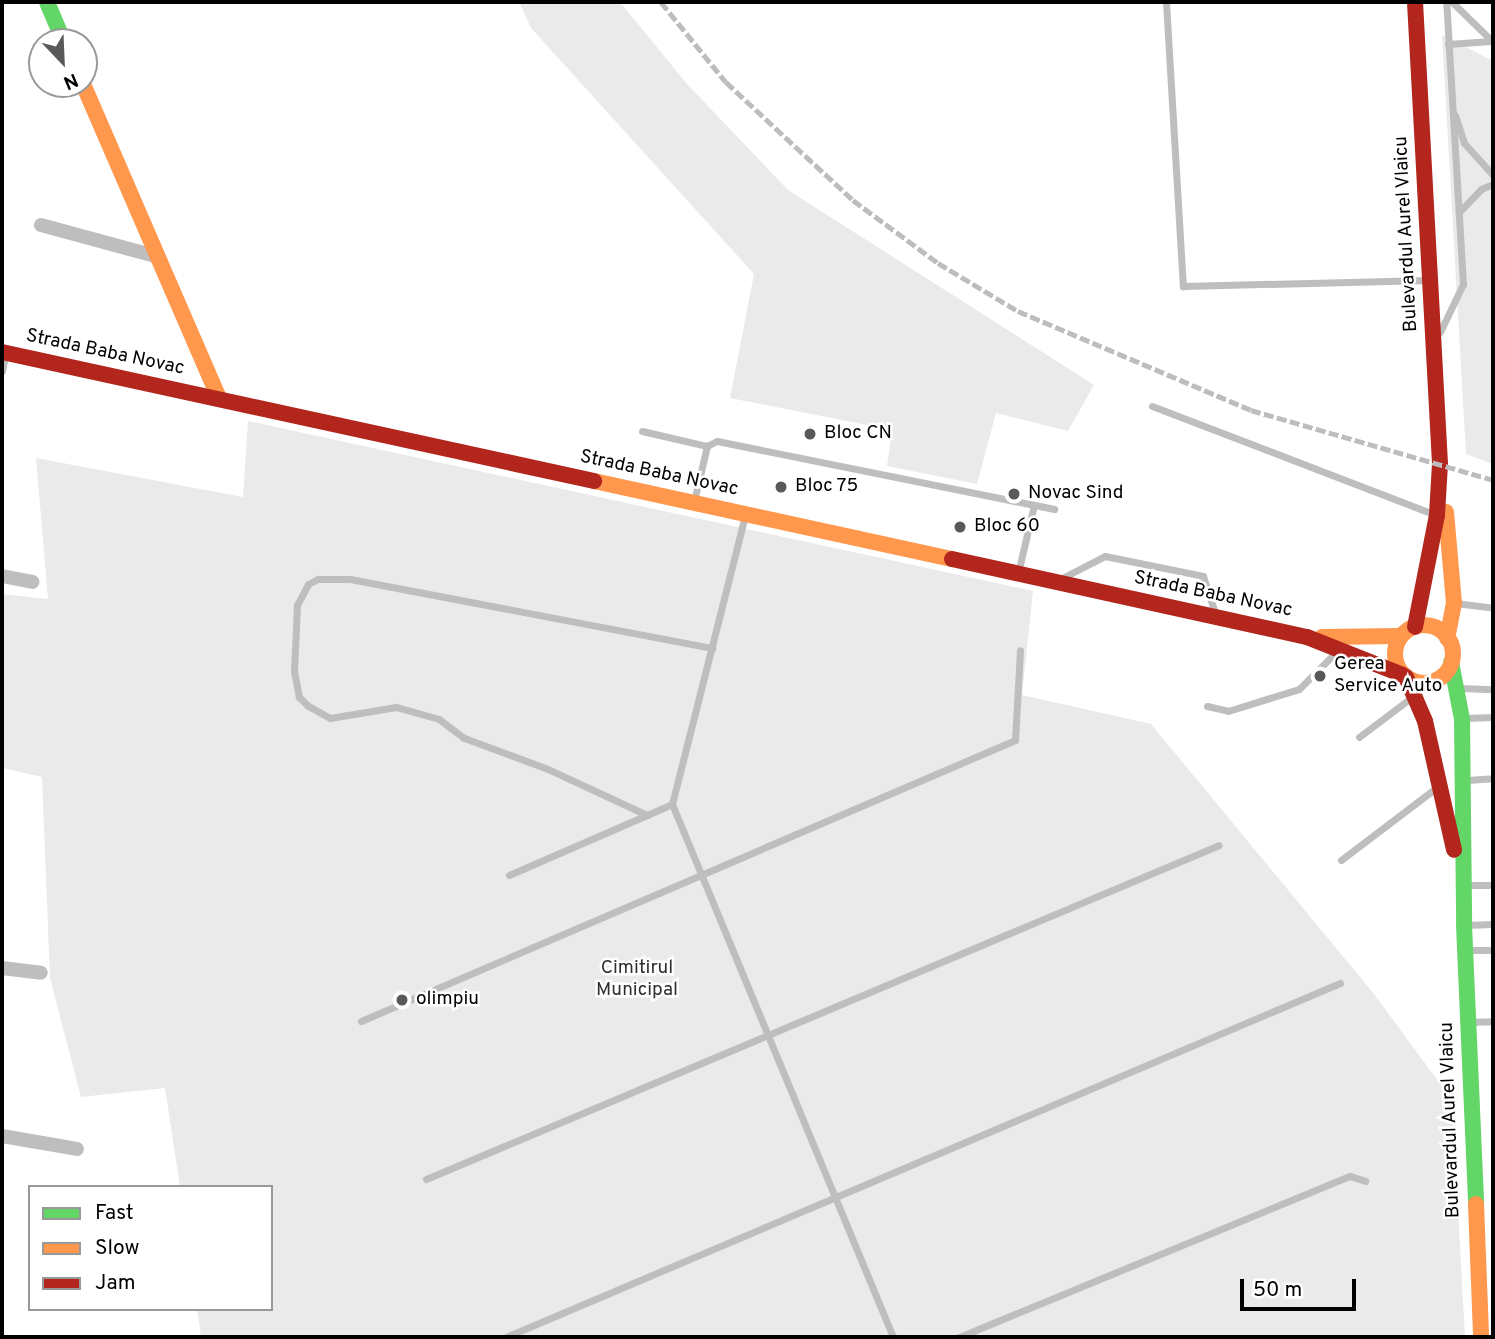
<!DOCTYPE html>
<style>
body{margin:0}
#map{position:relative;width:1495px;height:1339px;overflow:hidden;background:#fff;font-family:Overpass,sans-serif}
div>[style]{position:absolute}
.green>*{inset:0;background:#eaeaea}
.lane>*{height:7px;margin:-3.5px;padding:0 3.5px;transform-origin:3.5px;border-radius:3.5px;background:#bebebe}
.street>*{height:14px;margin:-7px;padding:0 7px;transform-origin:7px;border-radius:7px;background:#bebebe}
.fast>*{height:16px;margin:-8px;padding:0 8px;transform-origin:8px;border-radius:8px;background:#63d668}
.slow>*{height:16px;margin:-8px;padding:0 8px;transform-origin:8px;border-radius:8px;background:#ff974d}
.slow>.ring{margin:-8px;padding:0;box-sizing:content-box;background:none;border:16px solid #ff974d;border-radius:50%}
.jam>*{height:16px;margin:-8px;padding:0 8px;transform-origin:8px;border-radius:8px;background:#b3261e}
.rail>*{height:4.5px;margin-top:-2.25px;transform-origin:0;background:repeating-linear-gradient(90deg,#bdbdbd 0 10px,transparent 0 13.5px)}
.dots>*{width:19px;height:19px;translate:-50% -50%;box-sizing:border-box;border:4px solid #fff;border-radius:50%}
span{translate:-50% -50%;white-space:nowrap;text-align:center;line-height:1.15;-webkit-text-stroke:5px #fff;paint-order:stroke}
.street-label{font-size:19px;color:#000}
.poi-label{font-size:19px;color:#000}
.left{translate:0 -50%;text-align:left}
.park-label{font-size:19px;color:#2f2f2f}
.frame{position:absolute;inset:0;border:4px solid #000;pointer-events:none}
.legend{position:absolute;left:28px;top:1185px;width:245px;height:126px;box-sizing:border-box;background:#fff;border:2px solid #999;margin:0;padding:9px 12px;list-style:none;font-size:21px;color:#000}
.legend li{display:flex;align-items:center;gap:14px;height:35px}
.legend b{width:35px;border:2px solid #999}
.north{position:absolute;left:28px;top:28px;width:70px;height:70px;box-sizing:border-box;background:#fff;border:2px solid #999;border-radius:50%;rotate:157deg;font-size:19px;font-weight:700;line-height:28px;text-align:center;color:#000}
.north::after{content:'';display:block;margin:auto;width:24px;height:32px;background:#595959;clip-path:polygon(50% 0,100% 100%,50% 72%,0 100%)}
.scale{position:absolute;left:1240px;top:1279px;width:116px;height:32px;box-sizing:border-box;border:4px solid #000;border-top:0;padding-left:9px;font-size:21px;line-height:24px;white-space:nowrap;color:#000;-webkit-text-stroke:5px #fff;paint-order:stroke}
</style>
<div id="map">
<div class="green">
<i style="clip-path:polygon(519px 2px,620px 2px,687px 84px,788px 190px,1094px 385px,1068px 431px,996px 413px,977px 484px,887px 466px,892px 430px,730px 398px,754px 274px,531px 28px)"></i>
<i style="clip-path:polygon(1442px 35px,1493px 61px,1493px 464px,1466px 454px)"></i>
<i style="clip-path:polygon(248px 421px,1033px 591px,1022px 695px,1151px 724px,1374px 994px,1452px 1100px,1465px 1337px,201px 1337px,197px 1309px,271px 1309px,271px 1187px,180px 1187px,165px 1088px,81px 1097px,50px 978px,42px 777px,2px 768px,2px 594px,48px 599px,36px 458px,243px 497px)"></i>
</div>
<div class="lane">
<i style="left:1166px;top:2px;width:285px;rotate:86.6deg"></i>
<i style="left:1183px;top:286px;width:246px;rotate:-1.4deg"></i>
<i style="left:1452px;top:2px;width:57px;rotate:44.3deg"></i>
<i style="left:1448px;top:44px;width:43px;rotate:-4deg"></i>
<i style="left:1455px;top:115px;width:29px;rotate:72deg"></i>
<i style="left:1464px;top:143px;width:43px;rotate:47.8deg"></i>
<i style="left:1459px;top:212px;width:32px;rotate:-46deg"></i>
<i style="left:1481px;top:189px;width:13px;rotate:-23deg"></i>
<i style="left:1440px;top:332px;width:53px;rotate:-64.4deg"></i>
<i style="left:1463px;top:284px;width:283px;rotate:-93.4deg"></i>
<i style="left:2px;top:371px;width:16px;rotate:-79deg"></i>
<i style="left:1152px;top:406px;width:302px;rotate:21deg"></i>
<i style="left:642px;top:431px;width:67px;rotate:13deg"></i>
<i style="left:694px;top:501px;width:57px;rotate:-76.7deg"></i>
<i style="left:707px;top:446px;width:11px;rotate:-27deg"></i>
<i style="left:717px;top:441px;width:344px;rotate:11.4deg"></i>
<i style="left:1018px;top:573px;width:70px;rotate:-76.8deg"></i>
<i style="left:1062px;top:578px;width:48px;rotate:-27.1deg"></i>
<i style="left:1105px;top:556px;width:100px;rotate:11.5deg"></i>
<i style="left:1203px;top:576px;width:39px;rotate:72deg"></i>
<i style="left:1455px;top:603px;width:38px;rotate:7deg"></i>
<i style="left:1459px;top:688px;width:34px;rotate:2deg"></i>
<i style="left:1207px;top:706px;width:22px;rotate:13deg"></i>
<i style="left:1228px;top:711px;width:74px;rotate:-17.2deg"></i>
<i style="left:1299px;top:689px;width:52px;rotate:-45deg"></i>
<i style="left:1466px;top:718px;width:27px;rotate:-2deg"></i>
<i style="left:1359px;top:737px;width:66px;rotate:-37deg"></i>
<i style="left:1467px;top:780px;width:26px;rotate:-4deg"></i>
<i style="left:672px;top:804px;width:577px;rotate:67.48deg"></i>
<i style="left:647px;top:815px;width:109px;rotate:-155.1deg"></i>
<i style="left:548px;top:769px;width:90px;rotate:-159.7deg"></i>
<i style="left:464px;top:738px;width:31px;rotate:-143deg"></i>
<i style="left:439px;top:719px;width:45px;rotate:-164.4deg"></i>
<i style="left:396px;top:707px;width:67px;rotate:170.5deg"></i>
<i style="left:330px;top:718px;width:25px;rotate:-151deg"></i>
<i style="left:308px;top:706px;width:13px;rotate:-135deg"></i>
<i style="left:299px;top:697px;width:26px;rotate:-101deg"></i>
<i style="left:294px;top:671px;width:66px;rotate:-87.4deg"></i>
<i style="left:297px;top:605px;width:24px;rotate:-62deg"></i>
<i style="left:308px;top:584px;width:11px;rotate:-27deg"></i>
<i style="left:318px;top:579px;width:32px"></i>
<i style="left:350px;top:579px;width:369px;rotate:10.8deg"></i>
<i style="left:1341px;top:860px;width:121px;rotate:-37.2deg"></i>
<i style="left:509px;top:875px;width:178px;rotate:-23.5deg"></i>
<i style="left:672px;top:804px;width:298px;rotate:-75.8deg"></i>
<i style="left:1464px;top:885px;width:29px"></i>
<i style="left:1466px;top:925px;width:27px;rotate:-2deg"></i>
<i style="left:1466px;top:950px;width:27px"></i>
<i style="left:361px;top:1021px;width:712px;rotate:-23.25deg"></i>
<i style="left:1015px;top:740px;width:90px;rotate:-86.8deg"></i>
<i style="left:1469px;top:1022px;width:24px;rotate:-2deg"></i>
<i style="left:426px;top:1179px;width:860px;rotate:-22.84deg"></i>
<i style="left:506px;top:1337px;width:906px;rotate:-23deg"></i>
<i style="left:959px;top:1337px;width:423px;rotate:-22.4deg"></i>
<i style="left:1350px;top:1176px;width:16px;rotate:18deg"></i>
</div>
<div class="street">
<i style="left:41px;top:225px;width:122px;rotate:15.2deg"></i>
<i style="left:2px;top:576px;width:31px;rotate:11deg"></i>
<i style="left:2px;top:968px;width:39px;rotate:7deg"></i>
<i style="left:2px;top:1136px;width:76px;rotate:9.8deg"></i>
</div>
<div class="fast">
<i style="left:47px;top:2px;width:43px;rotate:67deg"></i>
<i style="left:1451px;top:662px;width:58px;rotate:79.1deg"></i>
<i style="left:1462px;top:719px;width:206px;rotate:89.4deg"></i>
<i style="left:1464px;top:925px;width:279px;rotate:87.5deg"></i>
</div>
<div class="slow">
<i style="left:83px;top:84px;width:343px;rotate:66.6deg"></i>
<i style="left:594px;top:481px;width:366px;rotate:12.3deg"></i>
<i style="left:1446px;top:512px;width:91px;rotate:85deg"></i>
<i style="left:1454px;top:603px;width:36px;rotate:101deg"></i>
<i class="ring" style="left:1395px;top:625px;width:42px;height:42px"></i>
<i style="left:1322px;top:637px;width:79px;rotate:-0.7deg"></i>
<i style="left:1476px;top:1204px;width:133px;rotate:87.8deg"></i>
</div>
<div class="jam">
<i style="left:1415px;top:2px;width:463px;rotate:86.9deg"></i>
<i style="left:1440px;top:464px;width:51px;rotate:93.4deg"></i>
<i style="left:1437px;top:515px;width:114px;rotate:101.1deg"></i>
<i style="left:2px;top:352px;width:606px;rotate:12.29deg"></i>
<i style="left:952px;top:559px;width:363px;rotate:12.4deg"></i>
<i style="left:1307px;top:637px;width:103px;rotate:21.6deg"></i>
<i style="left:1406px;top:677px;width:48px;rotate:66.6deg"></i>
<i style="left:1425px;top:721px;width:132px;rotate:77.3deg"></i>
</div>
<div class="rail">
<i style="left:661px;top:2px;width:103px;rotate:50.9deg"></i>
<i style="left:726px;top:82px;width:173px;rotate:42.9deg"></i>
<i style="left:853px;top:200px;width:106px;rotate:36.5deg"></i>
<i style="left:938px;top:263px;width:93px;rotate:31deg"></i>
<i style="left:1018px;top:311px;width:253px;rotate:23deg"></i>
<i style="left:1251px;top:410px;width:252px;rotate:16.1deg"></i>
</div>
<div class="dots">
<i style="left:810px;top:434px;background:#595959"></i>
<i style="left:781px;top:487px;background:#595959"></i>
<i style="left:1014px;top:494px;background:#595959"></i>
<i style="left:960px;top:527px;background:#595959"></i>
<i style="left:1320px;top:676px;background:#595959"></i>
<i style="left:402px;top:1000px;background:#595959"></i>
</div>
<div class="street-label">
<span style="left:1407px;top:234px;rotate:-93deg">Bulevardul Aurel Vlaicu</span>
<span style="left:105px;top:353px;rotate:12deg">Strada Baba Novac</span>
<span style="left:659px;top:474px;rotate:12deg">Strada Baba Novac</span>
<span style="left:1213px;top:595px;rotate:12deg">Strada Baba Novac</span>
<span style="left:1451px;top:1120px;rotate:-92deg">Bulevardul Aurel Vlaicu</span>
</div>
<div class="poi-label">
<span class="left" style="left:824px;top:434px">Bloc CN</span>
<span class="left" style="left:795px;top:487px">Bloc 75</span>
<span class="left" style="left:1028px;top:494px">Novac Sind</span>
<span class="left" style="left:974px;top:527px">Bloc 60</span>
<span class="left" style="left:1334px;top:676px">Gerea<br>Service Auto</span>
<span class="left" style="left:416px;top:1000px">olimpiu</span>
</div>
<div class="park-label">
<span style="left:637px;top:980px">Cimitirul<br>Municipal</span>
</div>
<div class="frame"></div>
<ul class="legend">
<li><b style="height:9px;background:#63d668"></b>Fast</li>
<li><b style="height:9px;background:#ff974d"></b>Slow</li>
<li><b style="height:9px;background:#b3261e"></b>Jam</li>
</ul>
<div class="north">N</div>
<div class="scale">50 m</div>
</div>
